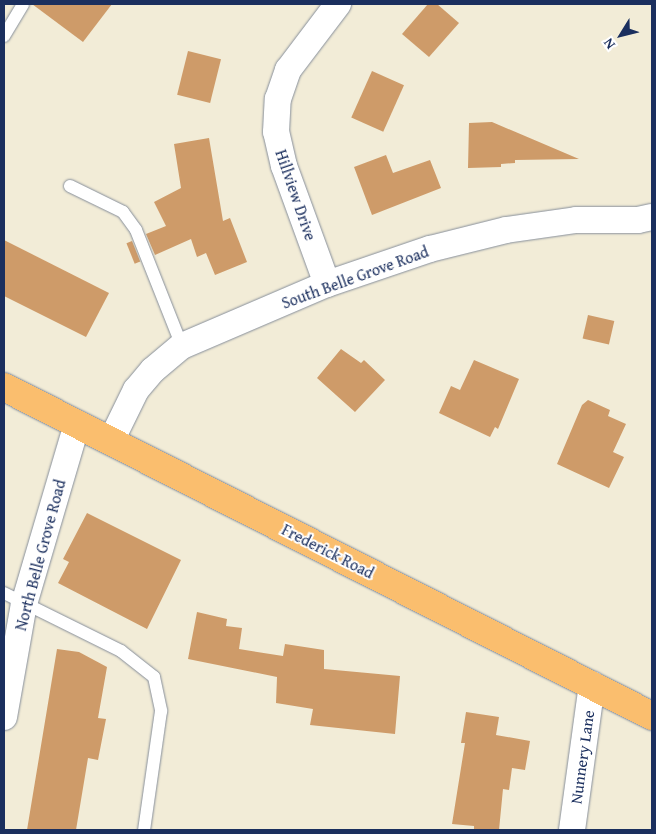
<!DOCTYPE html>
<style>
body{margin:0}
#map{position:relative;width:656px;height:834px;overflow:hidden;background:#f2ecd7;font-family:"Gentium Book Plus",serif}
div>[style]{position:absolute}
.building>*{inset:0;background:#ce9b69;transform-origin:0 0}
.roads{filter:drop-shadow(0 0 1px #868e9a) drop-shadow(0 0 1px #868e9a)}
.service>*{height:12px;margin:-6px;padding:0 6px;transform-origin:6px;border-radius:6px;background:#fff}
.minor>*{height:26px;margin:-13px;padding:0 13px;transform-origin:13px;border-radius:13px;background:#fff}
.primary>*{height:28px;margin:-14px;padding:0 14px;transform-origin:14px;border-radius:14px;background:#fabe6e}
span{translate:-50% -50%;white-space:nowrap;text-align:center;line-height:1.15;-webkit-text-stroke:4px #fff;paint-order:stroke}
.street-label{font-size:16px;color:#1b2f5e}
.frame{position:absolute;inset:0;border:5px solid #1b2f5e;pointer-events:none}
.north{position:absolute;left:596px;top:10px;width:50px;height:50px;-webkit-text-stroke:4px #fff;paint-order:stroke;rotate:234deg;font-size:14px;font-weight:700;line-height:20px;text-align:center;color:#1b2f5e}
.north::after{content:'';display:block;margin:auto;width:18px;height:22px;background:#1b2f5e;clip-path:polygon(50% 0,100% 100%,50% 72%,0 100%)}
</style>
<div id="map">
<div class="building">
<i style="clip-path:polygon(32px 4px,112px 4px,83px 42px)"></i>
<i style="clip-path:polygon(428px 4px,437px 4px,459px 23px,429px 57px,402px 34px)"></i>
<i style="left:188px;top:51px;width:34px;height:45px;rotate:14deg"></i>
<i style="left:372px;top:71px;width:35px;height:51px;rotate:24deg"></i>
<i style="clip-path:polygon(492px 122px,579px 159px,515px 160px,515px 163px,501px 164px,501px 167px,468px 168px,469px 123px)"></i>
<i style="clip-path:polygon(209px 138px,223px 221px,230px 218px,247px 262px,215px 275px,206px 253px,197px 257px,191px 239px,155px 255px,146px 234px,166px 226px,154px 202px,181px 188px,174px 144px)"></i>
<i style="clip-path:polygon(386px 155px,393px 173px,430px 160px,441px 188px,372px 215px,354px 167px)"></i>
<i style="clip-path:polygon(4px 240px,109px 293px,86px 337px,4px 296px)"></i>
<i style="left:132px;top:241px;width:22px;height:6px;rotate:68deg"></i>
<i style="left:588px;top:315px;width:27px;height:24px;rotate:13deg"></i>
<i style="clip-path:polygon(341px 349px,361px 363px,364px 360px,385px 380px,355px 412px,317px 378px)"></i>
<i style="clip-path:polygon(474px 360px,519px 379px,498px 429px,495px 427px,490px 437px,439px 413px,451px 386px,460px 390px)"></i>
<i style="clip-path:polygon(588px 400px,610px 410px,608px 416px,626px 424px,613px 452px,624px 457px,609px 488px,557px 464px,582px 405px)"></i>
<i style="clip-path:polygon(87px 513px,181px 560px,147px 629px,58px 583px,69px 562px,63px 559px)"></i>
<i style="clip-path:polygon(197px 612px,227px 619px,226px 626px,242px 628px,239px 649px,283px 656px,285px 644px,324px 650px,324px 669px,400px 676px,395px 734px,310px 725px,313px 709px,276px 703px,277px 677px,188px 659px)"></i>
<i style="clip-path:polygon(57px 649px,79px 652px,107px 667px,98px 718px,106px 719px,98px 760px,88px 758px,76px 830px,27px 830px)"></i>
<i style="clip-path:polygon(466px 712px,499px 717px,496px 735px,530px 741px,525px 770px,512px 768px,509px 790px,503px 789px,499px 830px,474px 830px,474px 826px,452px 824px,465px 743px,461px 743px)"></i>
</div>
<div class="roads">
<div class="service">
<i style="left:4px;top:36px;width:37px;rotate:-59deg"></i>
<i style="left:70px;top:186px;width:59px;rotate:26.1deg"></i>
<i style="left:123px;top:212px;width:22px;rotate:54deg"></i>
<i style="left:136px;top:230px;width:125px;rotate:68.4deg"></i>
<i style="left:4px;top:593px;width:131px;rotate:26.4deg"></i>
<i style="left:121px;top:651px;width:42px;rotate:38.2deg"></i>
<i style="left:154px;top:677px;width:35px;rotate:78deg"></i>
<i style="left:161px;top:711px;width:120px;rotate:98.1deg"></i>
</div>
<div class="minor">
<i style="left:327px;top:284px;width:126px;rotate:-110deg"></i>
<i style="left:284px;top:166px;width:35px;rotate:-103deg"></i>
<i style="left:276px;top:132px;width:33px;rotate:-87deg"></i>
<i style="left:278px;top:99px;width:31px;rotate:-71deg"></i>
<i style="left:288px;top:70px;width:83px;rotate:-52.9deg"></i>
<i style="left:111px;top:441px;width:57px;rotate:-63.9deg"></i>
<i style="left:136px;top:390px;width:26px;rotate:-50deg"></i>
<i style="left:153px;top:370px;width:38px;rotate:-40deg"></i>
<i style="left:182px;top:346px;width:158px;rotate:-23.2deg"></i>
<i style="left:327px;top:284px;width:109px;rotate:-18.8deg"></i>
<i style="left:430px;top:249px;width:78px;rotate:-14deg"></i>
<i style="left:506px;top:230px;width:71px;rotate:-8.1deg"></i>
<i style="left:576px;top:220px;width:62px"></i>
<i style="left:638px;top:220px;width:14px;rotate:-12deg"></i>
<i style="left:4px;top:717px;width:115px;rotate:-80deg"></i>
<i style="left:24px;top:604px;width:188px;rotate:-73.6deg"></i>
<i style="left:572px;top:830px;width:147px;rotate:-82.2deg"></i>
</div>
<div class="primary">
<i style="left:4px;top:387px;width:727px;rotate:26.92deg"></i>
</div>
</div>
<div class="street-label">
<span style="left:296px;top:195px;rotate:71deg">Hillview Drive</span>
<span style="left:355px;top:277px;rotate:-20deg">South Belle Grove Road</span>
<span style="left:328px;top:551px;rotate:27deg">Frederick Road</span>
<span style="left:40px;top:555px;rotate:-75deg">North Belle Grove Road</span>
<span style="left:582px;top:757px;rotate:-82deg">Nunnery Lane</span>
</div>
<div class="frame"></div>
<div class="north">N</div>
</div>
